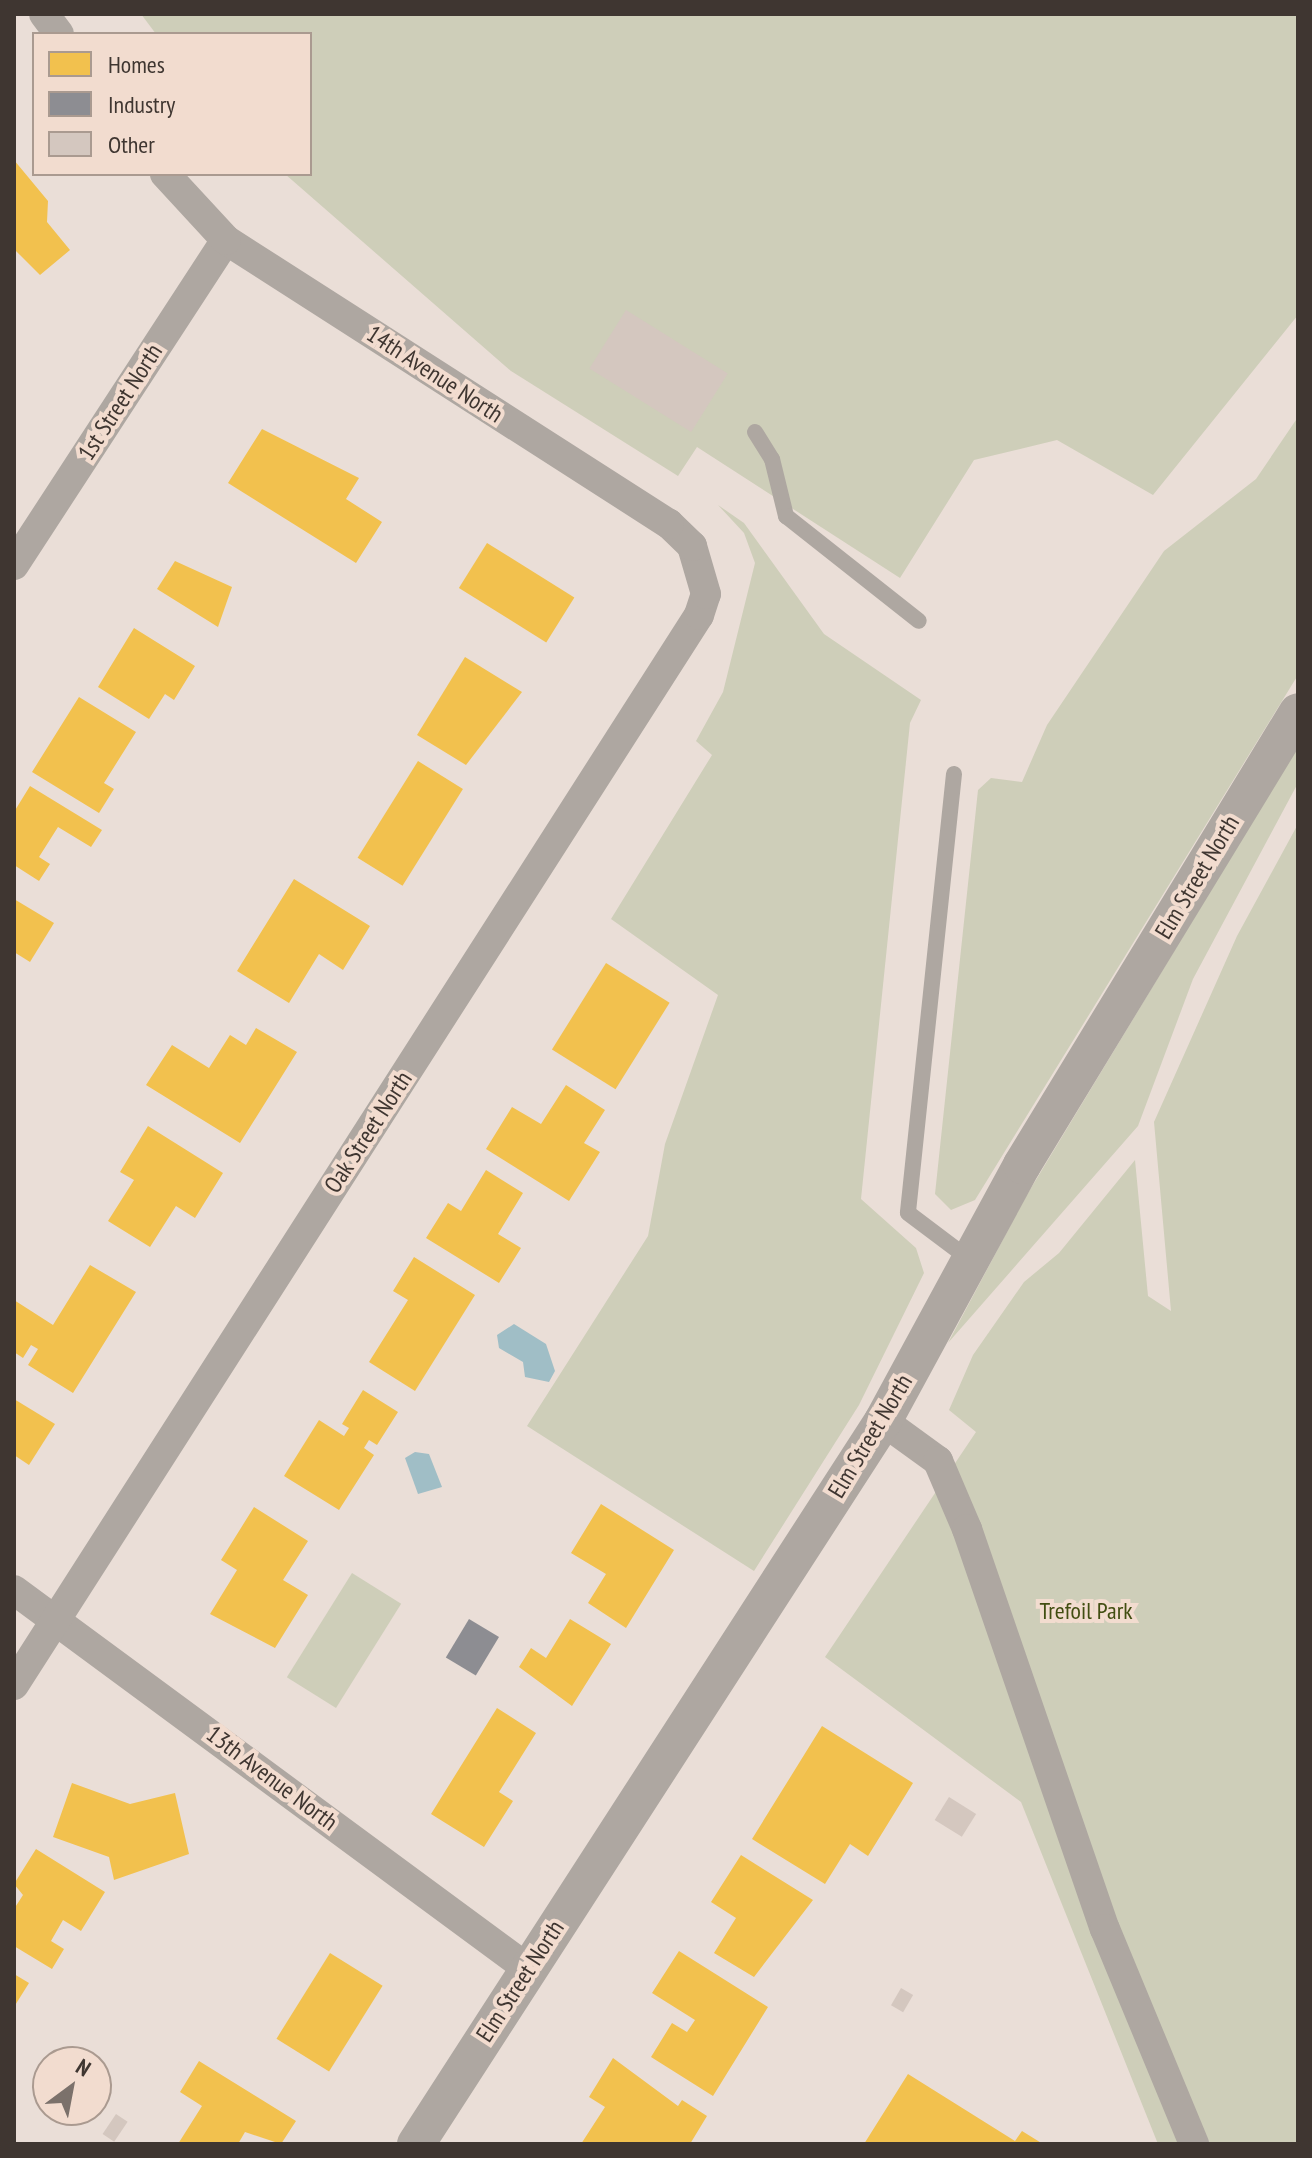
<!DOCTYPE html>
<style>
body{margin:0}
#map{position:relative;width:1312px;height:2158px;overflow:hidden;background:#eaded7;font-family:"PT Sans Narrow",sans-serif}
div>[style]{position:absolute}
.green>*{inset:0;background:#ceceb9;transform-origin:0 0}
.water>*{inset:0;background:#a0bec6}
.homes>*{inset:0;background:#f2c14e;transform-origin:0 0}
.industry>*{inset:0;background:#8d8d92;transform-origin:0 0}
.building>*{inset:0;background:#d4c7bf;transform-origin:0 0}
.service>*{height:16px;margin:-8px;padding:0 8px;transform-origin:8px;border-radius:8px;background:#aea7a1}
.minor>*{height:30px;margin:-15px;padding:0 15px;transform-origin:15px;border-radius:15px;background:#aea7a1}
.tertiary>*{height:38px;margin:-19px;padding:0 19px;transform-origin:19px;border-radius:19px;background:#aea7a1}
span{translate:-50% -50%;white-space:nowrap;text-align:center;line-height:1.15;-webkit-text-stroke:8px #f2dccf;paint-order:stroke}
.street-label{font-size:24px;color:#3f3631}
.park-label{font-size:24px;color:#424e12}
.frame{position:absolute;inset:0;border:16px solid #3f3631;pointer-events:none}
.legend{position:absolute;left:32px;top:32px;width:280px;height:144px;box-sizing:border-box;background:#f2dccf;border:2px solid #aa9a90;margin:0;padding:10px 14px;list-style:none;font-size:24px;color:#3f3631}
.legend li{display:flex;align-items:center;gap:16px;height:40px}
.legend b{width:40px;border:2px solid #aa9a90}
.north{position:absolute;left:32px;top:2046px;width:80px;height:80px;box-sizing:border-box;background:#f2dccf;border:2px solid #aa9a90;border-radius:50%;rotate:32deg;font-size:22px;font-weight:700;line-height:32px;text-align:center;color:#3f3631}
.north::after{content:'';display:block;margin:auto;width:28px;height:36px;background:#7b716b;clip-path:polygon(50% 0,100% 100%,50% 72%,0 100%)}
</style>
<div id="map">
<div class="green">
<i style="clip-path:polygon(141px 14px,1298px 14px,1298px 315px,1153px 495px,1057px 440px,974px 460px,900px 578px,697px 447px,678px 476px,511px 371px,285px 174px,310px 174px,310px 34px,156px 34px)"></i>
<i style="clip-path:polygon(1298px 417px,1298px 675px,975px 1200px,951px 1210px,935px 1194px,978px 790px,991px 778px,1022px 782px,1047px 725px,1164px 551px,1256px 479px)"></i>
<i style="clip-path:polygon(718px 505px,744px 523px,824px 634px,921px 700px,910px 723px,861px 1199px,916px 1248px,924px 1273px,859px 1405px,754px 1571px,527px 1426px,648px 1236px,665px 1144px,718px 995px,611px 919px,712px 755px,696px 741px,723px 692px,755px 563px,744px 533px)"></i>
<i style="clip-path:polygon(1298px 746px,1298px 783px,1193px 979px,1138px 1126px,948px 1343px,1025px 1198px)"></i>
<i style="clip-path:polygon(1298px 824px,1298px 2144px,1158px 2144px,1021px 1802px,825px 1657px,976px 1432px,949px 1410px,973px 1355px,1024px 1282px,1059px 1253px,1135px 1160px,1148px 1296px,1171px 1311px,1154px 1122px,1237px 936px)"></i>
<i style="left:352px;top:1573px;width:58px;height:123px;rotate:32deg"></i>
</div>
<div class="water">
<i style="clip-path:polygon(514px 1324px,546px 1344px,555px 1371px,549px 1382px,525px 1377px,523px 1362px,499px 1348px,497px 1335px)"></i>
<i style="clip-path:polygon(415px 1452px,429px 1454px,442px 1487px,418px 1494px,405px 1458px)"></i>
</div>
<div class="homes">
<i style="clip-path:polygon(14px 160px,48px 201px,47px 222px,70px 250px,40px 275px,14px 249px)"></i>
<i style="clip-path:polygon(262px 429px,359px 478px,346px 499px,382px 522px,356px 563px,228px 483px)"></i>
<i style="left:487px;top:543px;width:103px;height:53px;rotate:32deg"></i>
<i style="clip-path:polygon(175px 561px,232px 587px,218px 627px,157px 589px)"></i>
<i style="clip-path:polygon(134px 628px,195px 666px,174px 700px,165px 694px,149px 719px,98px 687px)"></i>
<i style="clip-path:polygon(465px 657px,522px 692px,466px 765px,417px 735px)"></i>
<i style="clip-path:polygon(79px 697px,136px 732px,104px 783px,114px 789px,99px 813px,32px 772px)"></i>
<i style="left:418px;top:761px;width:53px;height:114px;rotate:32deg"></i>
<i style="clip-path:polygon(30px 786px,102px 830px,91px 847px,58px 827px,39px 857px,50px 864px,39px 881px,14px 865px,14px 812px)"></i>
<i style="clip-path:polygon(294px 879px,370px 926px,343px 970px,319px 954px,289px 1003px,237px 971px)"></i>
<i style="clip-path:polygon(14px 899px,54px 923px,30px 962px,14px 952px)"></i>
<i style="left:606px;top:963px;width:75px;height:102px;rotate:32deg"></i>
<i style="clip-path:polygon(256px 1028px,297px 1052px,240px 1143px,146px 1085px,172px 1045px,209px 1068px,230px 1035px,246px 1045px)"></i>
<i style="clip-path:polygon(566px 1085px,605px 1110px,584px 1143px,600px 1152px,569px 1201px,486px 1149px,512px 1107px,541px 1124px)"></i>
<i style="clip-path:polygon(148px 1126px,223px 1173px,195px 1218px,176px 1206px,150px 1247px,108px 1221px,134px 1180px,120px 1172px)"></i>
<i style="clip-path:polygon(486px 1170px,523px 1193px,498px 1234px,521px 1248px,499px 1283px,426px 1238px,448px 1203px,461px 1211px)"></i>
<i style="clip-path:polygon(414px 1257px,475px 1295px,415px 1391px,369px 1362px,408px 1300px,393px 1291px)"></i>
<i style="clip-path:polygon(90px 1265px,136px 1292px,73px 1393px,28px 1365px,38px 1349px,31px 1345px,23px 1358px,14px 1352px,14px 1300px,53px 1325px)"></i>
<i style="clip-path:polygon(363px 1390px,398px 1412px,377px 1445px,369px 1440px,364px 1448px,374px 1455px,339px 1510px,284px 1476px,319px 1420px,344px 1436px,349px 1428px,342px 1424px)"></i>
<i style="clip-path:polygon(14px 1399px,55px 1424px,29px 1465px,14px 1455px)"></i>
<i style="clip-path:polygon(601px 1504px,674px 1550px,626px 1628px,588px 1603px,606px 1574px,571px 1553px)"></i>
<i style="clip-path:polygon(254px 1507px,308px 1541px,283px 1580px,308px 1595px,275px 1648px,210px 1614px,237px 1570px,221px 1560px)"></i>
<i style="clip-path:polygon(570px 1619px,611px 1644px,572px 1706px,519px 1667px,531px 1648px,546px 1658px)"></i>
<i style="clip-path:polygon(497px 1708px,536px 1733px,499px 1792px,513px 1801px,484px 1847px,431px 1814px)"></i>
<i style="clip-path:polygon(822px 1726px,913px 1783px,868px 1856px,850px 1844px,825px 1884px,752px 1839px)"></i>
<i style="clip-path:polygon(72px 1783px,130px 1804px,175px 1793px,189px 1854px,114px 1880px,109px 1857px,53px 1837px)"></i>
<i style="clip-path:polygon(36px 1849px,105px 1892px,81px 1931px,63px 1920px,51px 1941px,64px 1949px,52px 1969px,14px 1946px,14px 1909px,23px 1895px,14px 1884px)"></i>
<i style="clip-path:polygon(741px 1855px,813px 1900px,754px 1977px,714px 1953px,736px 1918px,711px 1902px)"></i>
<i style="clip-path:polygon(679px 1951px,768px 2007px,713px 2096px,651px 2057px,672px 2023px,687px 2032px,695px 2020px,652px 1993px)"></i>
<i style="left:330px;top:1953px;width:62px;height:101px;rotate:32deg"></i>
<i style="clip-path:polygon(14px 1974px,29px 1983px,14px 2007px)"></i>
<i style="clip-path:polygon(613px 2058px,678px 2106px,682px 2100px,707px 2116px,690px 2144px,581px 2144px,605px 2107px,589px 2097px)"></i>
<i style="clip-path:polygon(199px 2061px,296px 2121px,281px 2144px,245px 2132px,238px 2144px,178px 2144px,202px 2106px,180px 2092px)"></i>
<i style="clip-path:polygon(908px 2074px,1015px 2141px,1022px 2131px,1043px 2144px,864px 2144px)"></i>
</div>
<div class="industry">
<i style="left:469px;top:1619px;width:35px;height:45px;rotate:31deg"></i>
</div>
<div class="building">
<i style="left:626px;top:310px;width:120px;height:69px;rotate:32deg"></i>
<i style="left:949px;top:1797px;width:32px;height:27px;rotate:32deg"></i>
<i style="left:901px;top:1988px;width:14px;height:20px;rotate:30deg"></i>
<i style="left:116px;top:2114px;width:14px;height:24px;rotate:34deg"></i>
</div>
<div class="service">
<i style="left:755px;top:432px;width:32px;rotate:58deg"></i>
<i style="left:772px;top:459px;width:59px;rotate:76.2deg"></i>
<i style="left:786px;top:516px;width:169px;rotate:38.3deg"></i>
<i style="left:954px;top:774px;width:441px;rotate:96deg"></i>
<i style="left:908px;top:1213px;width:75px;rotate:36.9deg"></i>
</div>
<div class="minor">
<i style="left:44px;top:14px;width:25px;rotate:53deg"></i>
<i style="left:14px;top:565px;width:388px;rotate:-56.9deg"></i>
<i style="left:883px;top:1421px;width:68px;rotate:36deg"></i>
<i style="left:938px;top:1461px;width:74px;rotate:66.9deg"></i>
<i style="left:967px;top:1529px;width:423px;rotate:71deg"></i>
<i style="left:1105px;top:1929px;width:233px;rotate:67.5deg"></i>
<i style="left:14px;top:1590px;width:639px;rotate:36.4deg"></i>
<i style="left:14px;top:1685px;width:1270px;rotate:-57.37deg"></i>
<i style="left:699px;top:615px;width:22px;rotate:-72deg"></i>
<i style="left:706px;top:594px;width:50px;rotate:-106.3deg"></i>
<i style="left:692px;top:546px;width:32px;rotate:-136deg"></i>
<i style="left:669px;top:524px;width:526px;rotate:-147.34deg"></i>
<i style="left:226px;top:240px;width:90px;rotate:-132.7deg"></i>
</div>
<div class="tertiary">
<i style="left:416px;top:2144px;width:861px;rotate:-57.14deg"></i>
<i style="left:883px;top:1421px;width:291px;rotate:-61.5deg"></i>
<i style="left:1022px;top:1165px;width:530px;rotate:-58.65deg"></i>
</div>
<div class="street-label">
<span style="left:435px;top:374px;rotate:33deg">14th Avenue North</span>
<span style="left:120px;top:402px;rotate:-57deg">1st Street North</span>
<span style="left:1197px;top:877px;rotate:-59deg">Elm Street North</span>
<span style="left:368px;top:1132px;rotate:-57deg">Oak Street North</span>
<span style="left:870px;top:1436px;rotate:-59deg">Elm Street North</span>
<span style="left:272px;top:1778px;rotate:37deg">13th Avenue North</span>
<span style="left:520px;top:1981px;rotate:-57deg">Elm Street North</span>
</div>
<div class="park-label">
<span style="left:1086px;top:1611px">Trefoil Park</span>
</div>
<div class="frame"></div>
<ul class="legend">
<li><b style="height:22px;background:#f2c14e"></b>Homes</li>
<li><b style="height:22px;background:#8d8d92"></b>Industry</li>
<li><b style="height:22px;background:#d4c7bf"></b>Other</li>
</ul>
<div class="north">N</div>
</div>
